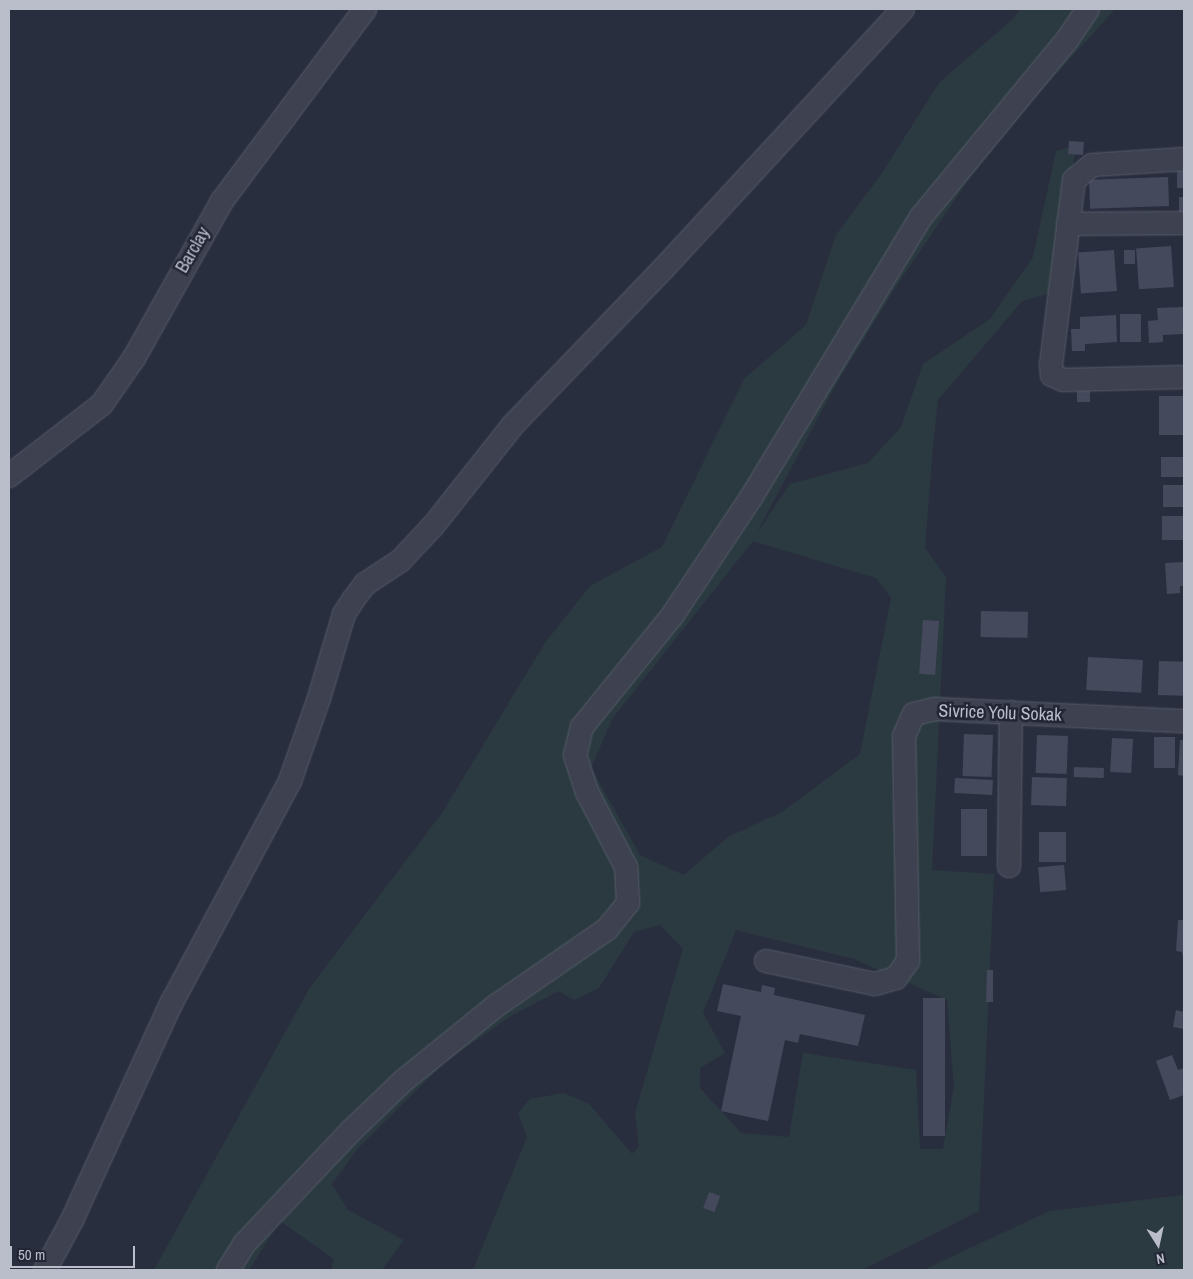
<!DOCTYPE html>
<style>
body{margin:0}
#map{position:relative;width:1193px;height:1279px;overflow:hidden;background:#292e3f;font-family:"Archivo Narrow",sans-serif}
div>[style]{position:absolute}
.green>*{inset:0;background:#2b3a40}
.building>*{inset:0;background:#44495c;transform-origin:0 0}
.roads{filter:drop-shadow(0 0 1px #585c6a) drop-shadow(0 0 1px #585c6a)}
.minor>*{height:22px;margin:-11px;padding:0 11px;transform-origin:11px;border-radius:11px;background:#3d4150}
span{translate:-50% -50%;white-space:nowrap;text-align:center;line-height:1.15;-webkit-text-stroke:5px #222635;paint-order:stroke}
.street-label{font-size:18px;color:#babdca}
.frame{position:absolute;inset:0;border:10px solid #babdca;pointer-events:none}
.north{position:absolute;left:1133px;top:1219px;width:50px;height:50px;-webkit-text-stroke:4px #222635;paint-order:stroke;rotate:170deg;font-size:14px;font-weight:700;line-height:20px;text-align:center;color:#babdca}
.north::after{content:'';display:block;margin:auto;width:18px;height:22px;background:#babdca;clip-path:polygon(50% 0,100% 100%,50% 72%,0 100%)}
.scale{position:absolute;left:10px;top:1246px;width:125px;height:22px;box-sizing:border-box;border:2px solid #babdca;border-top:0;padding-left:6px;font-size:15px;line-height:18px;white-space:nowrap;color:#babdca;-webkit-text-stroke:4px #222635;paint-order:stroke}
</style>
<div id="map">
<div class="green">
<i style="clip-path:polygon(evenodd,1020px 9px,1115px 9px,1039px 93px,969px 179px,897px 285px,835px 386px,756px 534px,790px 484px,868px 463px,901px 427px,923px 364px,990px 319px,1033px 257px,1056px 151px,1076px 145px,1054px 292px,1022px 301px,938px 400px,933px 446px,925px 548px,946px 577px,932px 870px,994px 874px,979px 1211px,862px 1270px,473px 1270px,527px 1137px,518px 1113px,530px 1099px,564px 1093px,589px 1104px,632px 1154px,639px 1146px,635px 1113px,683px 949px,660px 925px,634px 932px,599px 988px,574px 1000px,559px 991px,514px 1014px,444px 1063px,358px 1148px,332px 1184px,348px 1210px,404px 1240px,382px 1270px,331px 1270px,334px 1259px,280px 1221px,249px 1270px,154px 1270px,309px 989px,442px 813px,545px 643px,590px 586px,662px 547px,744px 379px,806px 325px,836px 235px,882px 173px,939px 83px,1014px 18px,1020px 9px,753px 541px,876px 578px,891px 598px,860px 754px,782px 812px,728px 837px,684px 875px,640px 855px,591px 768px,612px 719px,753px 541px,1020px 9px,736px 930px,854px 959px,947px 1000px,954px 1087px,943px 1149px,920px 1149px,916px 1070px,803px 1053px,789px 1137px,741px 1133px,700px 1088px,700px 1068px,725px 1053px,703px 1013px,736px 930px)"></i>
<i style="clip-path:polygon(1184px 1195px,1184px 1270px,923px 1270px,1050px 1211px)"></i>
</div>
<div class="building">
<i style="left:1069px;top:141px;width:15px;height:13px;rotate:4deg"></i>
<i style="left:1177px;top:171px;width:7px;height:17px"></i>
<i style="left:1168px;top:177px;width:29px;height:79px;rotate:88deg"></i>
<i style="left:1179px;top:197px;width:5px;height:16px"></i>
<i style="left:1171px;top:246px;width:41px;height:35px;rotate:86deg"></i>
<i style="left:1114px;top:250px;width:41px;height:36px;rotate:86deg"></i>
<i style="left:1135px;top:250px;width:14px;height:11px;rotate:90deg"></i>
<i style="clip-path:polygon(1184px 307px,1184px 334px,1163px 335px,1163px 342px,1149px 343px,1148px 321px,1158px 320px,1157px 308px)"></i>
<i style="left:1120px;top:314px;width:21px;height:28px"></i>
<i style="clip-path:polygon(1116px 315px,1117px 342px,1085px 344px,1085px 351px,1072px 351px,1071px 329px,1080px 329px,1080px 317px)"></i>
<i style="left:1077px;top:391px;width:13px;height:11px"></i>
<i style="left:1184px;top:396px;width:39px;height:25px;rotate:90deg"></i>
<i style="left:1161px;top:457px;width:23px;height:20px"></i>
<i style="left:1184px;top:485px;width:22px;height:21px;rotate:90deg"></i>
<i style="left:1162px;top:516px;width:22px;height:24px"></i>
<i style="clip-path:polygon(1184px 562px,1184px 586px,1180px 586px,1180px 593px,1167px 594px,1165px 563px)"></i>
<i style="left:981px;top:611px;width:47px;height:26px;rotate:1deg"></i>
<i style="left:923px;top:620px;width:16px;height:54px;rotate:4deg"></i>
<i style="left:1088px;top:657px;width:55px;height:33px;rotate:3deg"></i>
<i style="left:1159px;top:661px;width:25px;height:34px;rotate:2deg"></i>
<i style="left:964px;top:734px;width:29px;height:42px;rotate:2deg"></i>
<i style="left:1037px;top:735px;width:31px;height:38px;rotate:2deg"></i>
<i style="left:1154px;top:737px;width:21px;height:31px"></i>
<i style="left:1112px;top:738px;width:21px;height:34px;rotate:3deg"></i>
<i style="clip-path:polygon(1180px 740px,1184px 740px,1184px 776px,1178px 775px)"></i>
<i style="left:1074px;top:767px;width:30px;height:10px;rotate:2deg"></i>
<i style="left:1032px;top:777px;width:35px;height:28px;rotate:2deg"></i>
<i style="left:955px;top:778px;width:38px;height:15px;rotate:3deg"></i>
<i style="left:961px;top:809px;width:26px;height:47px"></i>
<i style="left:1066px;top:832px;width:30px;height:27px;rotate:90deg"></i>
<i style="left:1064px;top:865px;width:25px;height:26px;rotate:85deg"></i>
<i style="clip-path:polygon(1178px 920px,1184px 920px,1184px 962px,1182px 952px,1176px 951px)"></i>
<i style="clip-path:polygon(987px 970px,993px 970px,993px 1002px,986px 1002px)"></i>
<i style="clip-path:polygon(723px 984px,761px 992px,762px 985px,775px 988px,774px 995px,865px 1015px,858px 1046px,800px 1034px,798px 1043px,785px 1040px,768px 1121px,721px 1111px,741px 1016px,717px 1011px)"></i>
<i style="left:923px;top:998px;width:22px;height:138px"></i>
<i style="clip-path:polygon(1176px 1010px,1184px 1012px,1184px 1029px,1173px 1027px)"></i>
<i style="clip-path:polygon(1172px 1055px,1178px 1070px,1184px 1068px,1184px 1095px,1170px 1100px,1156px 1061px)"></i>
<i style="left:709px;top:1192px;width:12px;height:17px;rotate:20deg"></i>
</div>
<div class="roads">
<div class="minor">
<i style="left:1184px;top:159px;width:92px;rotate:176.3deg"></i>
<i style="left:1092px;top:165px;width:23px;rotate:140deg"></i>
<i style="left:1074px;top:180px;width:185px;rotate:97.1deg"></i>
<i style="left:1051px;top:364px;width:11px;rotate:85deg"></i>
<i style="left:1052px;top:375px;width:12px;rotate:24deg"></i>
<i style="left:1063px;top:380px;width:121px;rotate:-1.4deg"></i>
<i style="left:1068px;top:224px;width:116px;rotate:-0.5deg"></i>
<i style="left:9px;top:476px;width:118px;rotate:-37.7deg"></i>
<i style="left:102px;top:404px;width:56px;rotate:-55.2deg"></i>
<i style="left:134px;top:358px;width:180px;rotate:-60.7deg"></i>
<i style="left:222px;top:201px;width:239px;rotate:-53.3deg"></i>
<i style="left:1009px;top:866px;width:154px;rotate:-89.3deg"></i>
<i style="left:766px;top:961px;width:111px;rotate:11.9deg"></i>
<i style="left:875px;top:984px;width:22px;rotate:-16deg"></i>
<i style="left:896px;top:978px;width:21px;rotate:-55deg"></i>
<i style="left:908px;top:961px;width:225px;rotate:-91deg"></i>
<i style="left:904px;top:736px;width:24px;rotate:-66deg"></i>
<i style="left:914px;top:714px;width:22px;rotate:-13deg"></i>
<i style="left:935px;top:709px;width:249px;rotate:2.8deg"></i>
<i style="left:45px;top:1270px;width:57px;rotate:-61.6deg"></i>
<i style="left:72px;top:1220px;width:240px;rotate:-65.4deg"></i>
<i style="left:172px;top:1002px;width:251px;rotate:-61.9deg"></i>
<i style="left:290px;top:781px;width:88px;rotate:-70.7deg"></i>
<i style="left:319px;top:698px;width:88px;rotate:-73.4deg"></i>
<i style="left:344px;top:614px;width:17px;rotate:-57deg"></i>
<i style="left:353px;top:600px;width:20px;rotate:-53deg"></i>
<i style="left:365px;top:584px;width:42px;rotate:-33.3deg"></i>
<i style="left:400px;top:561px;width:48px;rotate:-46.7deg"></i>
<i style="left:433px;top:526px;width:129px;rotate:-51.6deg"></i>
<i style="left:513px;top:425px;width:218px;rotate:-46.1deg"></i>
<i style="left:664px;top:268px;width:352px;rotate:-47.3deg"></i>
<i style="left:228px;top:1270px;width:32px;rotate:-58deg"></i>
<i style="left:245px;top:1243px;width:154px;rotate:-46.6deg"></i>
<i style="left:351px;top:1131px;width:72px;rotate:-43.9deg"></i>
<i style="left:403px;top:1081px;width:121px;rotate:-39deg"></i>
<i style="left:497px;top:1005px;width:134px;rotate:-34.6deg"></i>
<i style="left:607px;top:929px;width:33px;rotate:-51deg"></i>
<i style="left:628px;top:903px;width:36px;rotate:-93deg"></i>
<i style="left:626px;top:867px;width:85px;rotate:-117.5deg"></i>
<i style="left:587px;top:792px;width:39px;rotate:-108deg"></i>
<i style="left:575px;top:755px;width:29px;rotate:-76deg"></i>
<i style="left:582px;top:727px;width:143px;rotate:-51deg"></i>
<i style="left:672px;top:616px;width:144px;rotate:-56.3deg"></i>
<i style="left:752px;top:496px;width:326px;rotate:-58.8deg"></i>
<i style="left:921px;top:217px;width:229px;rotate:-50.5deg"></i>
<i style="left:1067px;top:40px;width:37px;rotate:-56deg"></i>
</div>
</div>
<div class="street-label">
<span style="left:193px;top:250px;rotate:-60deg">Barclay</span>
<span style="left:1000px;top:713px;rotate:2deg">Sivrice Yolu Sokak</span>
</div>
<div class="frame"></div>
<div class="north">N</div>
<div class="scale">50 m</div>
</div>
